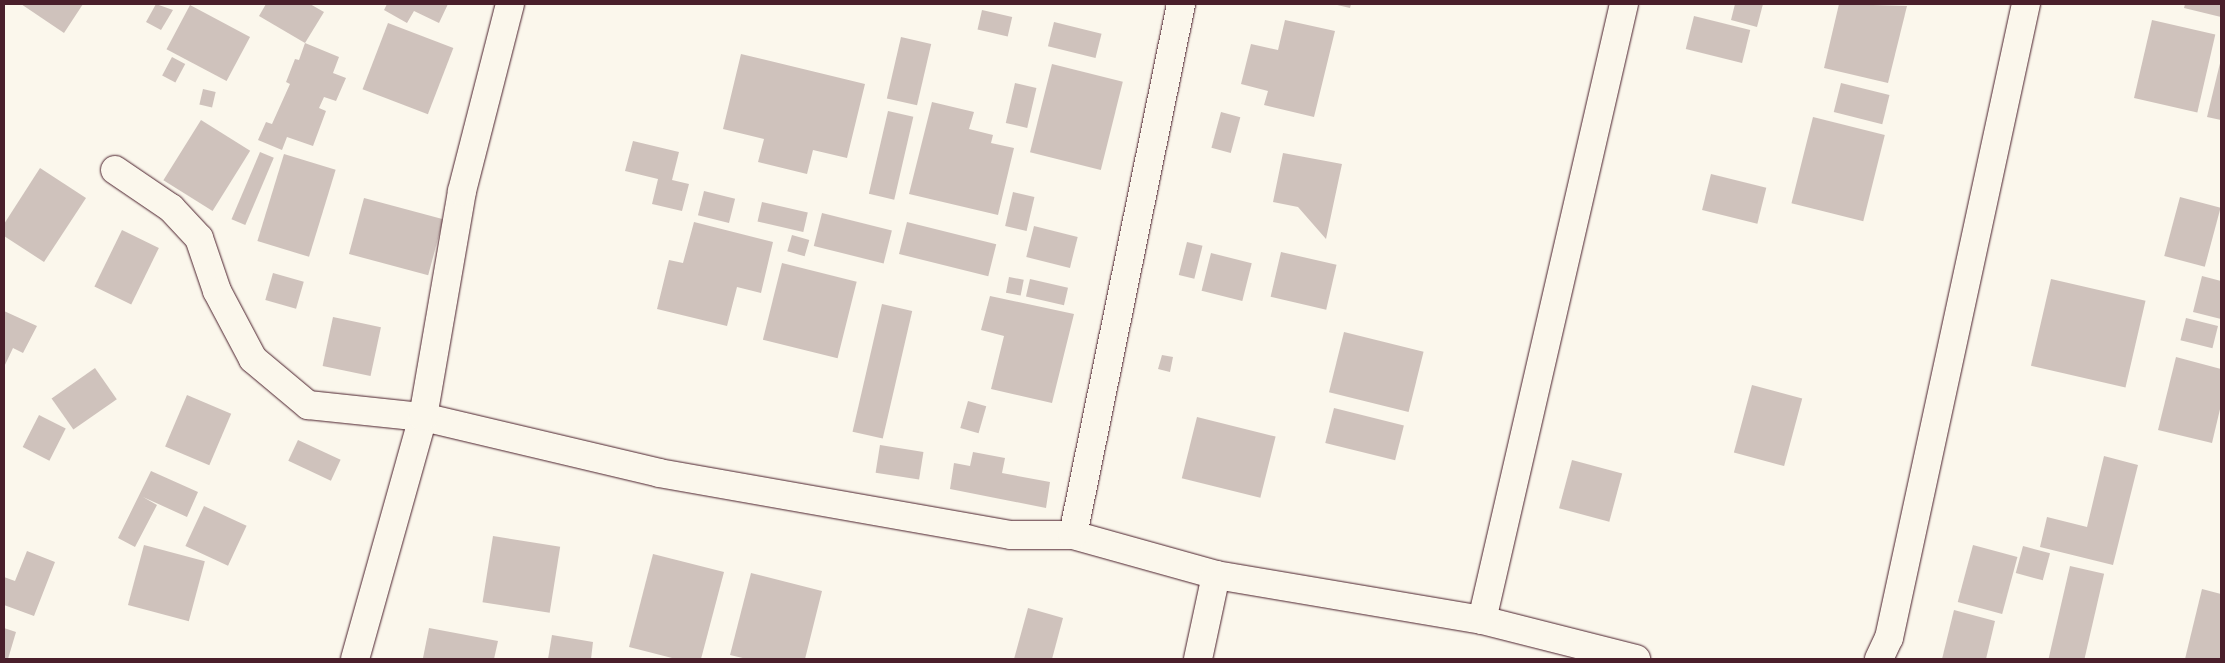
<!DOCTYPE html>
<style>
body{margin:0}
#map{position:relative;width:2225px;height:663px;overflow:hidden;background:#fbf7ec;font-family:"Gochi Hand",sans-serif}
div>[style]{position:absolute}
.building>*{inset:0;background:#cfc2bc;transform-origin:0 0}
.roads{filter:drop-shadow(0 0 1px #4a1f2b) drop-shadow(0 0 1px #4a1f2b)}
.minor>*{height:28px;margin:-14px;padding:0 14px;transform-origin:14px;border-radius:14px;background:#fbf7ec}
span{translate:-50% -50%;white-space:nowrap;text-align:center;line-height:1.15;-webkit-text-stroke:4px #fbf7ec;paint-order:stroke}
.frame{position:absolute;inset:0;border:5px solid #4a1f2b;pointer-events:none}
</style>
<div id="map">
<div class="building">
<i style="clip-path:polygon(21px 4px,83px 4px,64px 33px)"></i>
<i style="clip-path:polygon(156px 4px,173px 10px,161px 30px,146px 22px)"></i>
<i style="clip-path:polygon(266px 4px,310px 4px,324px 12px,305px 43px,259px 16px)"></i>
<i style="clip-path:polygon(387px 4px,448px 4px,439px 23px,414px 11px,407px 23px,384px 10px)"></i>
<i style="clip-path:polygon(1333px 4px,1351px 4px,1350px 8px)"></i>
<i style="clip-path:polygon(1735px 4px,1763px 4px,1757px 27px,1731px 20px)"></i>
<i style="clip-path:polygon(1839px 4px,1907px 6px,1888px 83px,1824px 68px)"></i>
<i style="clip-path:polygon(2185px 4px,2221px 4px,2221px 17px,2184px 8px)"></i>
<i style="left:190px;top:5px;width:68px;height:50px;rotate:28deg"></i>
<i style="left:982px;top:10px;width:31px;height:20px;rotate:13deg"></i>
<i style="left:1694px;top:16px;width:58px;height:34px;rotate:14deg"></i>
<i style="clip-path:polygon(1285px 20px,1335px 31px,1314px 117px,1264px 105px,1268px 91px,1241px 84px,1251px 44px,1278px 50px)"></i>
<i style="left:2152px;top:20px;width:65px;height:80px;rotate:13deg"></i>
<i style="left:1054px;top:22px;width:49px;height:25px;rotate:14deg"></i>
<i style="left:388px;top:23px;width:70px;height:71px;rotate:21deg"></i>
<i style="left:901px;top:37px;width:31px;height:63px;rotate:13deg"></i>
<i style="clip-path:polygon(305px 43px,339px 57px,333px 73px,346px 78px,336px 101px,324px 97px,319px 108px,326px 111px,313px 146px,287px 137px,282px 150px,258px 140px,266px 122px,272px 124px,290px 84px,286px 82px,295px 59px,299px 60px)"></i>
<i style="clip-path:polygon(741px 54px,865px 84px,847px 158px,813px 150px,807px 174px,758px 162px,764px 139px,723px 129px)"></i>
<i style="left:172px;top:57px;width:15px;height:21px;rotate:28deg"></i>
<i style="clip-path:polygon(2221px 59px,2221px 120px,2207px 117px)"></i>
<i style="left:1052px;top:64px;width:73px;height:91px;rotate:14deg"></i>
<i style="left:1015px;top:83px;width:22px;height:41px;rotate:13deg"></i>
<i style="left:1841px;top:83px;width:50px;height:30px;rotate:14deg"></i>
<i style="left:203px;top:89px;width:13px;height:16px;rotate:13deg"></i>
<i style="clip-path:polygon(932px 102px,974px 112px,969px 129px,993px 135px,991px 143px,1014px 148px,998px 215px,909px 194px)"></i>
<i style="left:888px;top:111px;width:26px;height:85px;rotate:13deg"></i>
<i style="left:1221px;top:112px;width:20px;height:37px;rotate:15deg"></i>
<i style="left:1813px;top:117px;width:74px;height:89px;rotate:14deg"></i>
<i style="left:201px;top:120px;width:58px;height:71px;rotate:32deg"></i>
<i style="clip-path:polygon(633px 141px,679px 152px,672px 180px,689px 184px,682px 211px,652px 204px,658px 179px,625px 171px)"></i>
<i style="left:260px;top:152px;width:15px;height:73px;rotate:23deg"></i>
<i style="clip-path:polygon(1283px 153px,1342px 164px,1326px 239px,1298px 207px,1273px 202px)"></i>
<i style="left:284px;top:154px;width:54px;height:91px;rotate:17deg"></i>
<i style="clip-path:polygon(40px 168px,86px 198px,44px 262px,4px 236px,4px 224px)"></i>
<i style="left:1711px;top:174px;width:57px;height:37px;rotate:14deg"></i>
<i style="left:704px;top:191px;width:32px;height:25px;rotate:14deg"></i>
<i style="left:1013px;top:192px;width:22px;height:35px;rotate:13deg"></i>
<i style="left:2180px;top:197px;width:42px;height:61px;rotate:15deg"></i>
<i style="left:364px;top:198px;width:82px;height:58px;rotate:15deg"></i>
<i style="left:762px;top:202px;width:47px;height:20px;rotate:13deg"></i>
<i style="left:822px;top:213px;width:72px;height:34px;rotate:14deg"></i>
<i style="clip-path:polygon(694px 222px,773px 242px,761px 293px,737px 287px,727px 326px,657px 309px,669px 260px,683px 263px)"></i>
<i style="left:907px;top:222px;width:92px;height:33px;rotate:14deg"></i>
<i style="left:1034px;top:226px;width:45px;height:32px;rotate:14deg"></i>
<i style="left:122px;top:230px;width:41px;height:63px;rotate:26deg"></i>
<i style="left:792px;top:235px;width:18px;height:17px;rotate:16deg"></i>
<i style="left:1187px;top:242px;width:16px;height:34px;rotate:14deg"></i>
<i style="left:1281px;top:252px;width:57px;height:46px;rotate:13deg"></i>
<i style="left:1211px;top:253px;width:42px;height:39px;rotate:14deg"></i>
<i style="left:782px;top:263px;width:77px;height:79px;rotate:14deg"></i>
<i style="left:273px;top:273px;width:32px;height:28px;rotate:16deg"></i>
<i style="clip-path:polygon(2202px 276px,2221px 281px,2221px 319px,2193px 312px)"></i>
<i style="left:1009px;top:277px;width:15px;height:16px;rotate:11deg"></i>
<i style="left:1030px;top:279px;width:39px;height:18px;rotate:13deg"></i>
<i style="left:2051px;top:279px;width:97px;height:89px;rotate:13deg"></i>
<i style="clip-path:polygon(990px 296px,1074px 314px,1052px 403px,991px 389px,1004px 336px,981px 330px)"></i>
<i style="left:882px;top:304px;width:31px;height:131px;rotate:13deg"></i>
<i style="clip-path:polygon(4px 311px,37px 326px,23px 353px,13px 348px,4px 367px)"></i>
<i style="left:333px;top:317px;width:49px;height:50px;rotate:12deg"></i>
<i style="left:2186px;top:318px;width:33px;height:23px;rotate:14deg"></i>
<i style="left:1344px;top:332px;width:82px;height:62px;rotate:14deg"></i>
<i style="clip-path:polygon(1162px 355px,1173px 357px,1170px 372px,1158px 369px)"></i>
<i style="clip-path:polygon(2176px 357px,2221px 369px,2221px 405px,2212px 443px,2158px 430px)"></i>
<i style="left:95px;top:368px;width:38px;height:53px;rotate:55deg"></i>
<i style="left:1752px;top:385px;width:52px;height:70px;rotate:15deg"></i>
<i style="left:187px;top:395px;width:48px;height:56px;rotate:23deg"></i>
<i style="left:968px;top:401px;width:19px;height:28px;rotate:16deg"></i>
<i style="left:1334px;top:408px;width:72px;height:36px;rotate:14deg"></i>
<i style="left:39px;top:415px;width:30px;height:36px;rotate:27deg"></i>
<i style="left:1197px;top:417px;width:81px;height:63px;rotate:14deg"></i>
<i style="left:298px;top:440px;width:47px;height:23px;rotate:25deg"></i>
<i style="left:880px;top:445px;width:44px;height:28px;rotate:9deg"></i>
<i style="clip-path:polygon(973px 452px,1005px 458px,1002px 473px,1050px 482px,1046px 508px,950px 489px,954px 463px,970px 466px)"></i>
<i style="clip-path:polygon(2104px 456px,2138px 465px,2113px 565px,2040px 547px,2047px 517px,2087px 527px)"></i>
<i style="left:1572px;top:460px;width:52px;height:50px;rotate:15deg"></i>
<i style="clip-path:polygon(151px 471px,198px 492px,187px 517px,143px 497px,157px 505px,135px 547px,118px 538px)"></i>
<i style="left:204px;top:506px;width:47px;height:44px;rotate:25deg"></i>
<i style="left:493px;top:536px;width:68px;height:67px;rotate:9deg"></i>
<i style="left:144px;top:545px;width:63px;height:62px;rotate:15deg"></i>
<i style="left:1973px;top:545px;width:46px;height:59px;rotate:15deg"></i>
<i style="left:2023px;top:546px;width:28px;height:28px;rotate:15deg"></i>
<i style="clip-path:polygon(27px 551px,55px 562px,34px 616px,4px 605px,4px 577px,15px 581px)"></i>
<i style="clip-path:polygon(653px 554px,724px 572px,701px 659px,676px 659px,629px 647px)"></i>
<i style="left:2070px;top:566px;width:35px;height:96px;rotate:13deg"></i>
<i style="clip-path:polygon(751px 573px,822px 591px,805px 659px,747px 659px,730px 655px)"></i>
<i style="clip-path:polygon(2202px 589px,2221px 594px,2221px 659px,2185px 659px)"></i>
<i style="clip-path:polygon(1028px 608px,1063px 618px,1052px 659px,1014px 659px)"></i>
<i style="clip-path:polygon(1954px 610px,1995px 621px,1986px 659px,1942px 659px)"></i>
<i style="clip-path:polygon(4px 628px,16px 632px,8px 659px,4px 659px)"></i>
<i style="clip-path:polygon(429px 628px,498px 641px,494px 659px,423px 658px)"></i>
<i style="clip-path:polygon(552px 635px,593px 642px,591px 659px,548px 659px)"></i>
</div>
<div class="roads">
<div class="minor">
<i style="left:115px;top:170px;width:68px;rotate:34.2deg"></i>
<i style="left:171px;top:208px;width:41px;rotate:47deg"></i>
<i style="left:199px;top:238px;width:56px;rotate:71.2deg"></i>
<i style="left:217px;top:291px;width:77px;rotate:62.1deg"></i>
<i style="left:253px;top:359px;width:72px;rotate:39.9deg"></i>
<i style="left:308px;top:405px;width:116px;rotate:6deg"></i>
<i style="left:423px;top:417px;width:243px;rotate:13.3deg"></i>
<i style="left:659px;top:473px;width:357px;rotate:10deg"></i>
<i style="left:1011px;top:535px;width:62px"></i>
<i style="left:1073px;top:535px;width:148px;rotate:15.6deg"></i>
<i style="left:1216px;top:575px;width:270px;rotate:9.6deg"></i>
<i style="left:1482px;top:620px;width:159px;rotate:14.2deg"></i>
<i style="left:1073px;top:535px;width:542px;rotate:-78.5deg"></i>
<i style="left:1482px;top:620px;width:632px;rotate:-77.02deg"></i>
<i style="left:355px;top:659px;width:251px;rotate:-74.3deg"></i>
<i style="left:423px;top:417px;width:229px;rotate:-80.2deg"></i>
<i style="left:462px;top:191px;width:193px;rotate:-75.6deg"></i>
<i style="left:1198px;top:659px;width:86px;rotate:-77.9deg"></i>
<i style="left:1879px;top:659px;width:23px;rotate:-65deg"></i>
<i style="left:1889px;top:638px;width:649px;rotate:-77.81deg"></i>
</div>
</div>
<div class="frame"></div>
</div>
